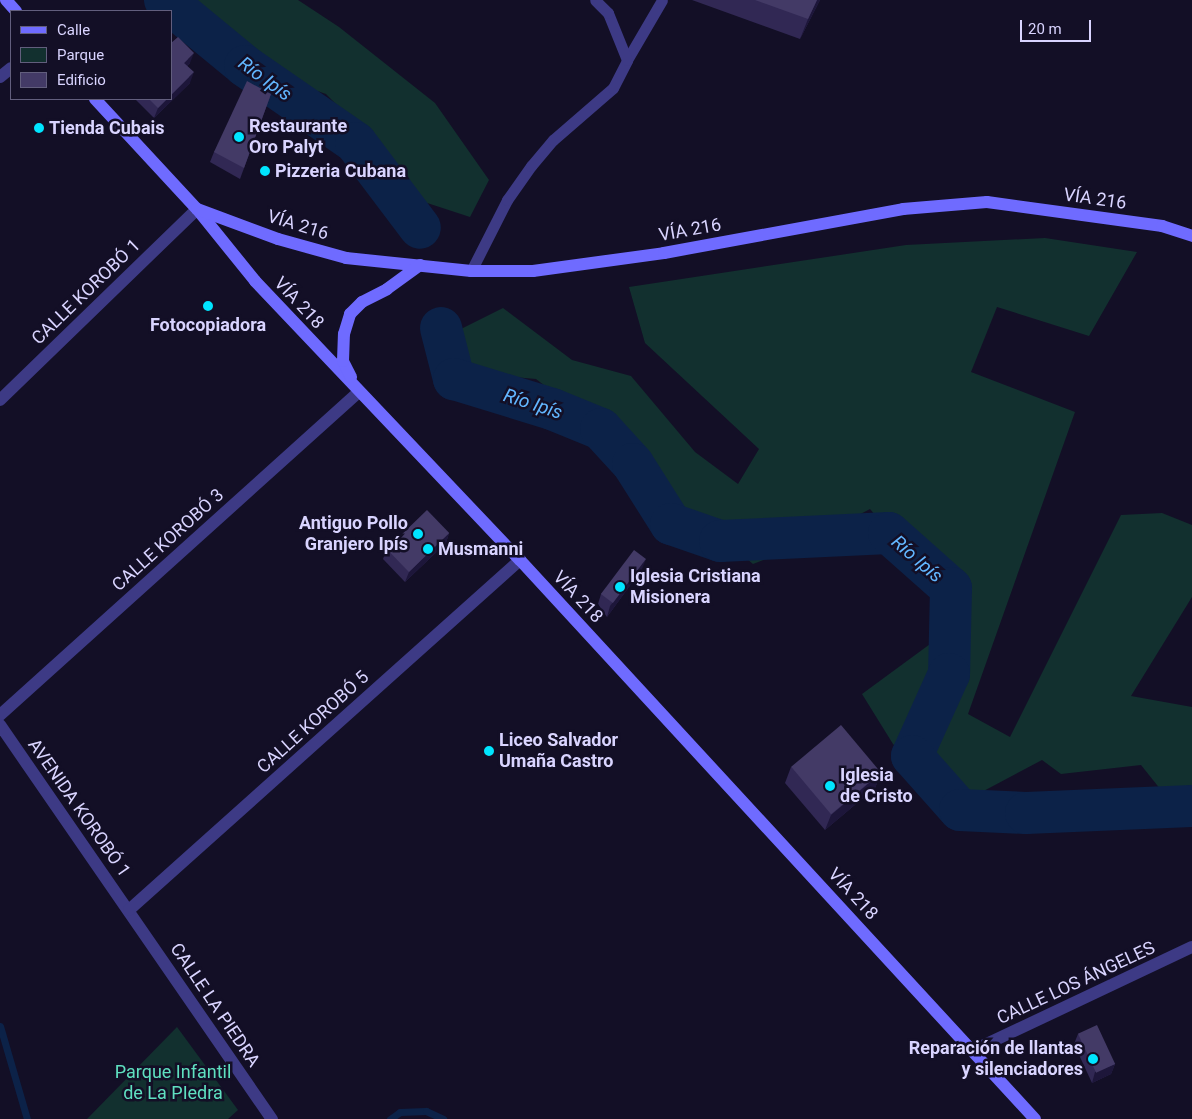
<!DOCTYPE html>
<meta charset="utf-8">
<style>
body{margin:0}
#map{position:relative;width:1192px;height:1119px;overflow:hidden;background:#130f26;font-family:Roboto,sans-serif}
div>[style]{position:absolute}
.green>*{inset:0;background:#12302f}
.stream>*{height:7px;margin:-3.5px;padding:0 3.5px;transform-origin:3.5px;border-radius:3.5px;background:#0c2248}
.river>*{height:42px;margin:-21px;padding:0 21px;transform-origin:21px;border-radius:21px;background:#0c2248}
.lane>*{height:11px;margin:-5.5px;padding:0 5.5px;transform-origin:5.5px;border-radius:5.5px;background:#3d3a85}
.street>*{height:12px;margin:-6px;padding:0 6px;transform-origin:6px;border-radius:6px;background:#3d3a85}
.secondary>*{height:12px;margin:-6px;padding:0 6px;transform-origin:6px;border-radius:6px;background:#6f6bff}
.wall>*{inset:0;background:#312854}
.shaded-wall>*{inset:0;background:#1d163a}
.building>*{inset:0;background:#433a66;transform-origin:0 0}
.dots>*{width:14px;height:14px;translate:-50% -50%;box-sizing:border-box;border:2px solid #130f26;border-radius:50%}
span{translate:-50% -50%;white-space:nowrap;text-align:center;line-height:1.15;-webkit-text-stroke:5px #130f26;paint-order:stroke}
.poi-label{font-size:18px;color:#d9d4ff;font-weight:700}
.left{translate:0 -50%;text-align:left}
.right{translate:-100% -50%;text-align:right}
.street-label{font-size:18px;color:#d9d4ff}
.park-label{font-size:18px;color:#5fe0c0}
.water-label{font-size:19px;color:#62b6ff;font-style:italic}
.legend{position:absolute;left:10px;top:10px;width:162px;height:90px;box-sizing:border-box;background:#130f26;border:1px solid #625e7d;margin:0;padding:6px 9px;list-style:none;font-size:15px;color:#d9d4ff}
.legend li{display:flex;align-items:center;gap:10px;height:25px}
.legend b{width:25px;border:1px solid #625e7d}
.scale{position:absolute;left:1020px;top:20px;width:71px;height:22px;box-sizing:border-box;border:2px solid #d9d4ff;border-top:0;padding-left:6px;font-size:15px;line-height:18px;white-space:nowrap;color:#d9d4ff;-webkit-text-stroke:4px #130f26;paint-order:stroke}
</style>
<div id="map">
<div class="green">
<i style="clip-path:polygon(165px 0,298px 0,339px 27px,435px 103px,489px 180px,470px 217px,415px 199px,384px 153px,326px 94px,245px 66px)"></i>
<i style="clip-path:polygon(1045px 238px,1137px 252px,1089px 336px,997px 307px,971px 372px,1075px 412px,968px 714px,1010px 737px,1121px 515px,1162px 513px,1192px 525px,1192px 597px,1131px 696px,1192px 707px,1192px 785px,1161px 790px,1141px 765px,1061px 774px,1042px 760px,978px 794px,921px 773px,893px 744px,862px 694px,941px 636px,927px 577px,870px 509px,798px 547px,753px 564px,633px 464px,601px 429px,536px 379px,466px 373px,457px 331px,503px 308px,572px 360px,631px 376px,695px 452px,738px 484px,759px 449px,645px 343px,629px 287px,906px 245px)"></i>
<i style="clip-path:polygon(177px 1027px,238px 1110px,228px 1119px,87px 1119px)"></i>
</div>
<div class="stream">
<i style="left:0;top:1026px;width:97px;rotate:73.8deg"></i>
<i style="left:390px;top:1119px;width:12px;rotate:-35deg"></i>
<i style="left:400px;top:1112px;width:26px;rotate:-2deg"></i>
<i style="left:426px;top:1111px;width:19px;rotate:25deg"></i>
</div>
<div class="river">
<i style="left:165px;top:0;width:104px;rotate:39.5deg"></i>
<i style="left:245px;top:66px;width:135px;rotate:34.7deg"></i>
<i style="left:356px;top:143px;width:106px;rotate:53deg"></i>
<i style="left:441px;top:328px;width:53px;rotate:75.7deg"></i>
<i style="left:454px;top:379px;width:102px;rotate:17deg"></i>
<i style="left:552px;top:409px;width:53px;rotate:22.2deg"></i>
<i style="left:601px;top:429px;width:47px;rotate:47.6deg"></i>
<i style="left:633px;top:464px;width:71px;rotate:57.7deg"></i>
<i style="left:671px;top:524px;width:52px;rotate:19.1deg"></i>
<i style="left:720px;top:541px;width:169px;rotate:-2.7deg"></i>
<i style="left:889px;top:533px;width:83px;rotate:41.6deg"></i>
<i style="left:951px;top:588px;width:86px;rotate:91.3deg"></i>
<i style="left:949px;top:674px;width:90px;rotate:114.3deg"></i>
<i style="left:912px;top:756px;width:72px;rotate:48.4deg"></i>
<i style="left:960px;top:810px;width:66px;rotate:2.6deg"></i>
<i style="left:1026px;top:813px;width:166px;rotate:-2.4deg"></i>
</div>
<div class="lane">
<i style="left:627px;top:60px;width:69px;rotate:-59.7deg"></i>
<i style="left:471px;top:271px;width:80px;rotate:-63.1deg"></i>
<i style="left:507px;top:200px;width:42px;rotate:-54.8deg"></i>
<i style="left:531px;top:166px;width:34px;rotate:-50deg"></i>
<i style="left:553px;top:140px;width:79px;rotate:-40.9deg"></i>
<i style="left:613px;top:88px;width:31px;rotate:-63deg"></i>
<i style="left:627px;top:60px;width:51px;rotate:-112deg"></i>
<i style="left:608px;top:13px;width:18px;rotate:-135deg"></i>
</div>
<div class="street">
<i style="left:0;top:77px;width:14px;rotate:-39deg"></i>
<i style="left:0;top:400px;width:274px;rotate:-44.1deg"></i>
<i style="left:0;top:715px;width:483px;rotate:-42deg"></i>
<i style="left:0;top:725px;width:479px;rotate:55.4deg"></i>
<i style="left:129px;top:910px;width:525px;rotate:-41.83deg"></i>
<i style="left:974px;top:1050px;width:241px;rotate:-25.3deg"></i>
</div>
<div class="secondary">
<i style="left:6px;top:0;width:15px;rotate:48deg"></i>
<i style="left:95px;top:99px;width:150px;rotate:47.2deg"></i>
<i style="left:197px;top:209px;width:92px;rotate:51.1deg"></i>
<i style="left:255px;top:281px;width:385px;rotate:46.5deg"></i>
<i style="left:520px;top:560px;width:760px;rotate:47.35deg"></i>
<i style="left:197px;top:209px;width:86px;rotate:20.3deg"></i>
<i style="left:278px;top:239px;width:71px;rotate:15.6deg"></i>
<i style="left:346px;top:258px;width:126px;rotate:5.9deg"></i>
<i style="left:471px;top:271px;width:62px"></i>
<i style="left:533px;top:271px;width:132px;rotate:-7.8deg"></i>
<i style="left:664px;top:253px;width:243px;rotate:-10.4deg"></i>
<i style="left:903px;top:209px;width:84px;rotate:-4.8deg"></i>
<i style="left:987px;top:202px;width:177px;rotate:7.8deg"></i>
<i style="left:1162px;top:226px;width:32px;rotate:18deg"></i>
<i style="left:351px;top:377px;width:18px;rotate:-117deg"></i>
<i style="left:343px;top:361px;width:27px;rotate:-88deg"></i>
<i style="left:344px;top:334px;width:21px;rotate:-73deg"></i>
<i style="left:350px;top:314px;width:17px;rotate:-45deg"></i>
<i style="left:362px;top:302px;width:28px;rotate:-27deg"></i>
<i style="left:387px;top:289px;width:41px;rotate:-36deg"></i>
</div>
<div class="wall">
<i style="clip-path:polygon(692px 0,820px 0,800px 39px)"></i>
<i style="clip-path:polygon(178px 37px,190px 63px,187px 66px,190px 83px,154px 118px,135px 99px,171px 99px)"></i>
<i style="clip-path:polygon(271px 94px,240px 179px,210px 162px,214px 152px)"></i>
<i style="clip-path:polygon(449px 533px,446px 543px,405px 582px,383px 559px,387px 549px)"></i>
<i style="clip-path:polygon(642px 569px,607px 617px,598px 604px,601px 594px)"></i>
<i style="clip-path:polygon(791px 767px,881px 773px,875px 788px,825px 830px,785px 783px)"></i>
<i style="clip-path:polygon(1078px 1034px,1115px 1064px,1111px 1074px,1092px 1083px,1074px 1044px)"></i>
</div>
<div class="shaded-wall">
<i style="clip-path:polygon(817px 0,820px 0,800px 39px,808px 19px)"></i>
<i style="clip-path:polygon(194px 53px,190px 63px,180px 73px,184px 63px)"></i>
<i style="clip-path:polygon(194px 72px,190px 83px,154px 118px,158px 108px,167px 99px,171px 99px,171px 95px)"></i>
<i style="clip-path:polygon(449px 533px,446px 543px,405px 582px,409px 572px)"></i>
<i style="clip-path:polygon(646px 559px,642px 569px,607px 617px,610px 606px)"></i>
<i style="clip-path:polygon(881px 773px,875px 788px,825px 830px,831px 815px)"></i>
<i style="clip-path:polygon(1115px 1064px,1111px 1074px,1092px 1083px,1095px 1072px)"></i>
</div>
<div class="building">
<i style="clip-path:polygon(755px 0,817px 0,808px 19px)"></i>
<i style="clip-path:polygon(178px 37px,194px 53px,184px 63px,194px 72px,171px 95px,171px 43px)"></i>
<i style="clip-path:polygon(247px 81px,271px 94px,244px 168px,214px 152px)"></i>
<i style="clip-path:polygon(149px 99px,167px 99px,158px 108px)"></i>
<i style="left:427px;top:510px;width:32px;height:56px;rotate:46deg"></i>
<i style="left:634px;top:550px;width:15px;height:55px;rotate:37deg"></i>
<i style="left:841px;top:725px;width:62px;height:65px;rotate:50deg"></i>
<i style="left:1097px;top:1025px;width:43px;height:21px;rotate:65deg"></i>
</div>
<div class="dots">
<i style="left:39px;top:128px;background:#00e5ff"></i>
<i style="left:239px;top:137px;background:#00e5ff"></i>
<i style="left:265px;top:171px;background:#00e5ff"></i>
<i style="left:208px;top:306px;background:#00e5ff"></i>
<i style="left:418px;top:534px;background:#00e5ff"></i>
<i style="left:428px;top:549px;background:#00e5ff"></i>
<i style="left:620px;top:587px;background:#00e5ff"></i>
<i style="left:489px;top:751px;background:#00e5ff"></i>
<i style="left:830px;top:786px;background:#00e5ff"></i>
<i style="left:1093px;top:1059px;background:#00e5ff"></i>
</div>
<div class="poi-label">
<span class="left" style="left:249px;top:137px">Restaurante<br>Oro Palyt</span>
<span class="left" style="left:49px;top:128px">Tienda Cubais</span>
<span class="left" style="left:275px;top:171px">Pizzeria Cubana</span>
<span style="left:208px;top:325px">Fotocopiadora</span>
<span class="right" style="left:408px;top:534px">Antiguo Pollo<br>Granjero Ipís</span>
<span class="left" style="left:438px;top:549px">Musmanni</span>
<span class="left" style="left:630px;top:587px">Iglesia Cristiana<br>Misionera</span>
<span class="left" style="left:499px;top:751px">Liceo Salvador<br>Umaña Castro</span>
<span class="left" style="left:840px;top:786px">Iglesia<br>de Cristo</span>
<span class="right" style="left:1083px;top:1059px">Reparación de llantas<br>y silenciadores</span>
</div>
<div class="street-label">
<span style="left:1095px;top:199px;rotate:8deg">VÍA 216</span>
<span style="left:298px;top:225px;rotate:17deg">VÍA 216</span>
<span style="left:690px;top:230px;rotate:-10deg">VÍA 216</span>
<span style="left:86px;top:292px;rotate:-44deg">CALLE KOROBÓ 1</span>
<span style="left:299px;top:303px;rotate:47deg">VÍA 218</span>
<span style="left:168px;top:540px;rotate:-42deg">CALLE KOROBÓ 3</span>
<span style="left:578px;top:597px;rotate:47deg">VÍA 218</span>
<span style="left:313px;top:722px;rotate:-42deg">CALLE KOROBÓ 5</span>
<span style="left:79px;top:808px;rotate:55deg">AVENIDA KOROBÓ 1</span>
<span style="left:853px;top:894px;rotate:47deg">VÍA 218</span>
<span style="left:1076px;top:983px;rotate:-25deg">CALLE LOS ÁNGELES</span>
<span style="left:215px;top:1005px;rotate:56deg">CALLE LA PIEDRA</span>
</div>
<div class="park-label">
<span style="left:173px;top:1083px">Parque Infantil<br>de La PIedra</span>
</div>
<div class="water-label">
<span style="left:265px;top:79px;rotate:36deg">Río Ipís</span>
<span style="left:533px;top:404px;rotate:18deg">Río Ipís</span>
<span style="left:917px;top:559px;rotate:41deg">Río Ipís</span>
</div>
<ul class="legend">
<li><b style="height:6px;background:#6f6bff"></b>Calle</li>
<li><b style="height:14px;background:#12302f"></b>Parque</li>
<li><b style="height:14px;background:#433a66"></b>Edificio</li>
</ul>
<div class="scale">20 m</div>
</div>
